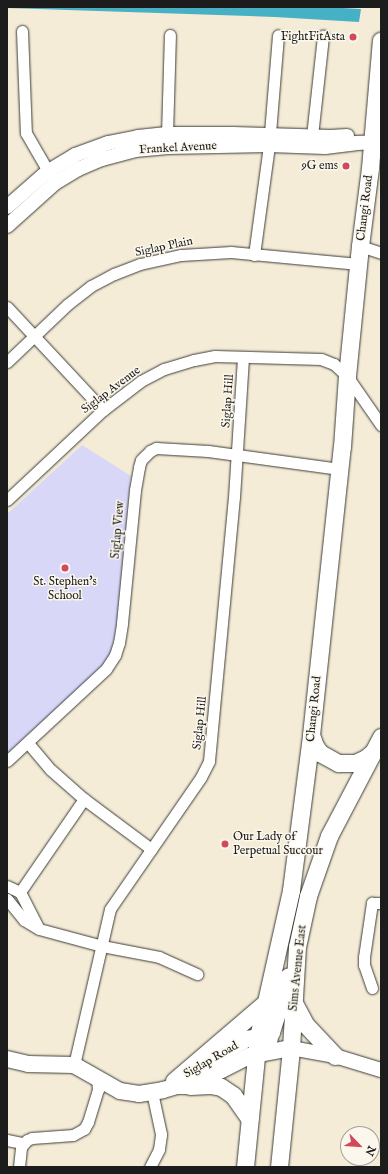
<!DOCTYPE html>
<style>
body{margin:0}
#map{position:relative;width:388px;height:1174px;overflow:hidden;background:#f4ecd6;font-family:"IM FELL English",serif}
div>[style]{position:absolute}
.built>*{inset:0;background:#d8d7f8}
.water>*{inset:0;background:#46b1c5}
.roads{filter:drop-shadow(0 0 1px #3c3b38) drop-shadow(0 0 1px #3c3b38)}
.minor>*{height:11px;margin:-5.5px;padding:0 5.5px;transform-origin:5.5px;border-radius:5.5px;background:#fff}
.tertiary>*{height:14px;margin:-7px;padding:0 7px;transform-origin:7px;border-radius:7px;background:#fff}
.secondary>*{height:16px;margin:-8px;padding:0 8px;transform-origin:8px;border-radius:8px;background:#fff}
.primary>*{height:17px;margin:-8.5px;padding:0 8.5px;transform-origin:8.5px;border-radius:8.5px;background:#fff}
.dots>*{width:11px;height:11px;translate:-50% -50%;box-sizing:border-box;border:2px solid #fbf7ec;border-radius:50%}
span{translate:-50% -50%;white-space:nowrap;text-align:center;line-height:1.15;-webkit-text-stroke:3px #fbf7ec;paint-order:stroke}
.poi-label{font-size:12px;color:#1c1c1c}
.right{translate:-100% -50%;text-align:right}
.left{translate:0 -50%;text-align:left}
.street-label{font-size:12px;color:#1c1c1c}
.frame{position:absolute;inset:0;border:8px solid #1c1c1c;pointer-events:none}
.north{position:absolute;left:340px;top:1126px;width:40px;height:40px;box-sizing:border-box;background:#fbf7ec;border:1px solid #a29f99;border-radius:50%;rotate:115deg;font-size:11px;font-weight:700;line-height:16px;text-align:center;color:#1c1c1c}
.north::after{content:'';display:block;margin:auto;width:14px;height:18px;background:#d1495b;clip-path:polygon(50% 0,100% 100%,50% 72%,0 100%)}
</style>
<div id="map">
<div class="built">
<i style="clip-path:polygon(82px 445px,131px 476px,118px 623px,111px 652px,98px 675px,7px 757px,7px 514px)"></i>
</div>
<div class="water">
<i style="clip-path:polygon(7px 7px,324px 7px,361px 9px,359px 22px,275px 17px,7px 8px)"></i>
</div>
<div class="roads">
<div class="minor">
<i style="left:22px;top:31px;width:102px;rotate:87.8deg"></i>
<i style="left:26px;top:133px;width:52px;rotate:60deg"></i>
<i style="left:167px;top:134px;width:99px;rotate:-88.3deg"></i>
<i style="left:312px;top:136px;width:101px;rotate:-83.7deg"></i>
<i style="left:360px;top:246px;width:22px;rotate:18deg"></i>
<i style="left:254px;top:255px;width:111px;rotate:-82.2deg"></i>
<i style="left:269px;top:145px;width:110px;rotate:-85.3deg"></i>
<i style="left:7px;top:307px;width:141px;rotate:47deg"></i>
<i style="left:7px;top:362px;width:84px;rotate:-43.6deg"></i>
<i style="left:68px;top:304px;width:29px;rotate:-38deg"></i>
<i style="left:91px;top:286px;width:26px;rotate:-28deg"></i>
<i style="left:114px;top:274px;width:28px;rotate:-21deg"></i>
<i style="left:140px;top:264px;width:42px;rotate:-12.4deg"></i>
<i style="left:181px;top:255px;width:50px;rotate:-3.4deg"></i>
<i style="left:231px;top:252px;width:128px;rotate:5.4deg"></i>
<i style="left:7px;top:500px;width:132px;rotate:-43.2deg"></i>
<i style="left:103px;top:410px;width:48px;rotate:-37.3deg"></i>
<i style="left:141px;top:381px;width:26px;rotate:-28deg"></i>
<i style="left:164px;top:369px;width:31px;rotate:-17deg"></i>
<i style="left:194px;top:360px;width:21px;rotate:-11deg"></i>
<i style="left:215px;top:356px;width:106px;rotate:1.6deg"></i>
<i style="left:321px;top:359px;width:14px;rotate:21deg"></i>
<i style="left:334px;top:364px;width:18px;rotate:43deg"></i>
<i style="left:347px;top:376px;width:60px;rotate:55.2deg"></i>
<i style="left:28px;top:743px;width:35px;rotate:50deg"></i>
<i style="left:51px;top:770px;width:44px;rotate:41.3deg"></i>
<i style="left:84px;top:799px;width:84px;rotate:36.7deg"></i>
<i style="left:7px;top:761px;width:135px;rotate:-42.9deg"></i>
<i style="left:106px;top:669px;width:17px;rotate:-57deg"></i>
<i style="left:115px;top:655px;width:13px;rotate:-72deg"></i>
<i style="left:119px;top:643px;width:20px;rotate:-81deg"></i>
<i style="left:122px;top:623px;width:134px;rotate:-84.4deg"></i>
<i style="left:135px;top:490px;width:23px;rotate:-80deg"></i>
<i style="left:139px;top:467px;width:7px;rotate:-74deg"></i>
<i style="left:141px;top:460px;width:13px;rotate:-45deg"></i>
<i style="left:150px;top:451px;width:7px;rotate:-27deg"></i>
<i style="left:156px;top:448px;width:52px;rotate:3.3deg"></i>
<i style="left:208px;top:451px;width:133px;rotate:7.8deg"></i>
<i style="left:7px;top:886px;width:14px;rotate:25deg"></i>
<i style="left:20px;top:892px;width:38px;rotate:63deg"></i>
<i style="left:20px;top:892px;width:113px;rotate:-55.5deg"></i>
<i style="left:7px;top:899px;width:27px;rotate:51deg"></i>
<i style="left:24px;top:920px;width:17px;rotate:31deg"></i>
<i style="left:39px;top:929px;width:65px;rotate:15.1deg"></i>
<i style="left:102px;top:946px;width:58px;rotate:10.9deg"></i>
<i style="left:159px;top:957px;width:42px;rotate:24.1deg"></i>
<i style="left:372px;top:988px;width:24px;rotate:-109deg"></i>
<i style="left:364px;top:965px;width:8px;rotate:-90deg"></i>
<i style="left:364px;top:957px;width:55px;rotate:-81.6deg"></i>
<i style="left:372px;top:903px;width:9px"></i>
<i style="left:74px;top:1065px;width:160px;rotate:-77deg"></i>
<i style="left:110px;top:909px;width:160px;rotate:-55.4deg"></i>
<i style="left:201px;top:777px;width:18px;rotate:-63deg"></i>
<i style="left:209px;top:761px;width:265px;rotate:-84.6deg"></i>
<i style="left:234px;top:497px;width:140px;rotate:-86.3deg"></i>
<i style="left:7px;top:1140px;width:16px;rotate:11deg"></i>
<i style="left:19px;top:1167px;width:20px;rotate:-84deg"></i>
<i style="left:21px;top:1147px;width:9px;rotate:-49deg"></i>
<i style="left:27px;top:1140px;width:5px;rotate:-22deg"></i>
<i style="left:32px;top:1138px;width:41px;rotate:-4.2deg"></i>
<i style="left:73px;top:1135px;width:13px;rotate:-29deg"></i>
<i style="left:84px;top:1129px;width:8px;rotate:-60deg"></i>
<i style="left:88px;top:1122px;width:34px;rotate:-73deg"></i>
<i style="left:98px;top:1090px;width:13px;rotate:-94deg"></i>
<i style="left:150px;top:1167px;width:20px;rotate:-63deg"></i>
<i style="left:159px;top:1149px;width:15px;rotate:-82deg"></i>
<i style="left:161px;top:1134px;width:43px;rotate:-102.1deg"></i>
</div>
<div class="tertiary">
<i style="left:7px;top:207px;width:53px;rotate:-41.2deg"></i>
<i style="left:47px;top:172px;width:33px;rotate:-31deg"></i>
<i style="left:75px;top:155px;width:35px;rotate:-20deg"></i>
<i style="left:108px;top:143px;width:31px;rotate:-11deg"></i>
<i style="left:138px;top:137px;width:29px;rotate:-6deg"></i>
<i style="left:167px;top:134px;width:66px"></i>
<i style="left:233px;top:134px;width:98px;rotate:1.8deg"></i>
<i style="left:331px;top:137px;width:16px;rotate:-4deg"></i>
<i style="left:7px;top:226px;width:64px;rotate:-41.9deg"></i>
<i style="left:55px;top:183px;width:27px;rotate:-31deg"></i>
<i style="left:78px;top:169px;width:26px;rotate:-23deg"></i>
<i style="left:102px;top:159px;width:34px;rotate:-15deg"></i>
<i style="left:135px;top:150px;width:33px;rotate:-5deg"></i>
<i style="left:168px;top:147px;width:101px;rotate:-1.1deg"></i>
<i style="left:269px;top:145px;width:56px;rotate:2deg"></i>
<i style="left:325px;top:147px;width:31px;rotate:-7deg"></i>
<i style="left:356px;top:143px;width:25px;rotate:-2deg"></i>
<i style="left:291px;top:1048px;width:45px;rotate:10.3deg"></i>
<i style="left:335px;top:1056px;width:48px;rotate:16.9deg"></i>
</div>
<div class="secondary">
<i style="left:7px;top:1059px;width:22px;rotate:13deg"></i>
<i style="left:28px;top:1064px;width:46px;rotate:1.2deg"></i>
<i style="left:74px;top:1065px;width:53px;rotate:29.5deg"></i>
<i style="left:120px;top:1091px;width:19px;rotate:9deg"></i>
<i style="left:139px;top:1094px;width:24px;rotate:-9deg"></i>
<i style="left:163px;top:1090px;width:15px;rotate:-16deg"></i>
<i style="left:177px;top:1086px;width:13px"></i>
<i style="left:190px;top:1086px;width:66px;rotate:-27deg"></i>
<i style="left:249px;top:1056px;width:43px;rotate:-10.8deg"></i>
<i style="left:196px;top:1068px;width:59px;rotate:-29.6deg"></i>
<i style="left:247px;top:1039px;width:11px;rotate:-10deg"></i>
<i style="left:258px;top:1037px;width:12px;rotate:9deg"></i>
</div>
<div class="primary">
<i style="left:311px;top:735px;width:12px;rotate:70deg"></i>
<i style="left:315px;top:746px;width:9px;rotate:54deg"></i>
<i style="left:320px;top:753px;width:21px;rotate:29deg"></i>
<i style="left:338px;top:763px;width:17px"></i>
<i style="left:355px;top:763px;width:12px;rotate:-24deg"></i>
<i style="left:366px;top:758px;width:9px;rotate:-41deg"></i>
<i style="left:294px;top:1003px;width:24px;rotate:62deg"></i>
<i style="left:305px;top:1024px;width:44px;rotate:46.8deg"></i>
<i style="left:261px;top:1048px;width:19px;rotate:-58deg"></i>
<i style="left:271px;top:1032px;width:58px;rotate:-72.8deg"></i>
<i style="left:174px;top:1081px;width:120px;rotate:-40.6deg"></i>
<i style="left:190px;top:1086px;width:20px;rotate:-3deg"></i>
<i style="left:210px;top:1085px;width:11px;rotate:10deg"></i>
<i style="left:221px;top:1087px;width:14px;rotate:34deg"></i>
<i style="left:233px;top:1095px;width:29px;rotate:55deg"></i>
<i style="left:245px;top:1167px;width:131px;rotate:-84.3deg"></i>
<i style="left:258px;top:1037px;width:151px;rotate:-77.3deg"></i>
<i style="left:291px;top:890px;width:156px;rotate:-82.6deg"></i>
<i style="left:311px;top:735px;width:290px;rotate:-83.9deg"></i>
<i style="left:342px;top:447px;width:71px;rotate:-86deg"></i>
<i style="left:347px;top:376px;width:131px;rotate:-84.3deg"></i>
<i style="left:360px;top:246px;width:79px;rotate:-82.7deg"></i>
<i style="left:370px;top:168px;width:128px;rotate:-85.1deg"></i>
<i style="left:279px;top:1167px;width:120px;rotate:-84.2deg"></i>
<i style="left:291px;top:1048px;width:101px;rotate:-86.6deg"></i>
<i style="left:297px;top:947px;width:52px;rotate:-77.8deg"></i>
<i style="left:308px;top:896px;width:64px;rotate:-70.7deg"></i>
<i style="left:329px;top:836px;width:112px;rotate:-62.3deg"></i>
</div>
</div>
<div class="dots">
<i style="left:353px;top:37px;background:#d1495b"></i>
<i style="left:346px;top:166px;background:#d1495b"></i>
<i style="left:65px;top:568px;background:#d1495b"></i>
<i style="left:225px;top:844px;background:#d1495b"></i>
</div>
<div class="poi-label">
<span class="right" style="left:345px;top:37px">FightFitAsta</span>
<span class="right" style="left:338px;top:166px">9G ems</span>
<span style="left:65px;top:589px">St. Stephen's<br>School</span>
<span class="left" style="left:233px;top:844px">Our Lady of<br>Perpetual Succour</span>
</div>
<div class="street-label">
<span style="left:178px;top:148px;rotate:-3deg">Frankel Avenue</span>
<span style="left:365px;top:208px;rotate:-83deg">Changi Road</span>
<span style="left:164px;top:247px;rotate:-12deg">Siglap Plain</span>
<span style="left:111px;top:390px;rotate:-37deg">Siglap Avenue</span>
<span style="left:228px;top:401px;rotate:-86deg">Siglap Hill</span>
<span style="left:118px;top:530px;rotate:-85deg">Siglap View</span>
<span style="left:314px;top:709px;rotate:-84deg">Changi Road</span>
<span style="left:200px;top:723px;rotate:-84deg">Siglap Hill</span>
<span style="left:298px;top:968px;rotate:-84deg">Sims Avenue East</span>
<span style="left:211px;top:1060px;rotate:-30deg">Siglap Road</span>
</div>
<div class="frame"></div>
<div class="north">N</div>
</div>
